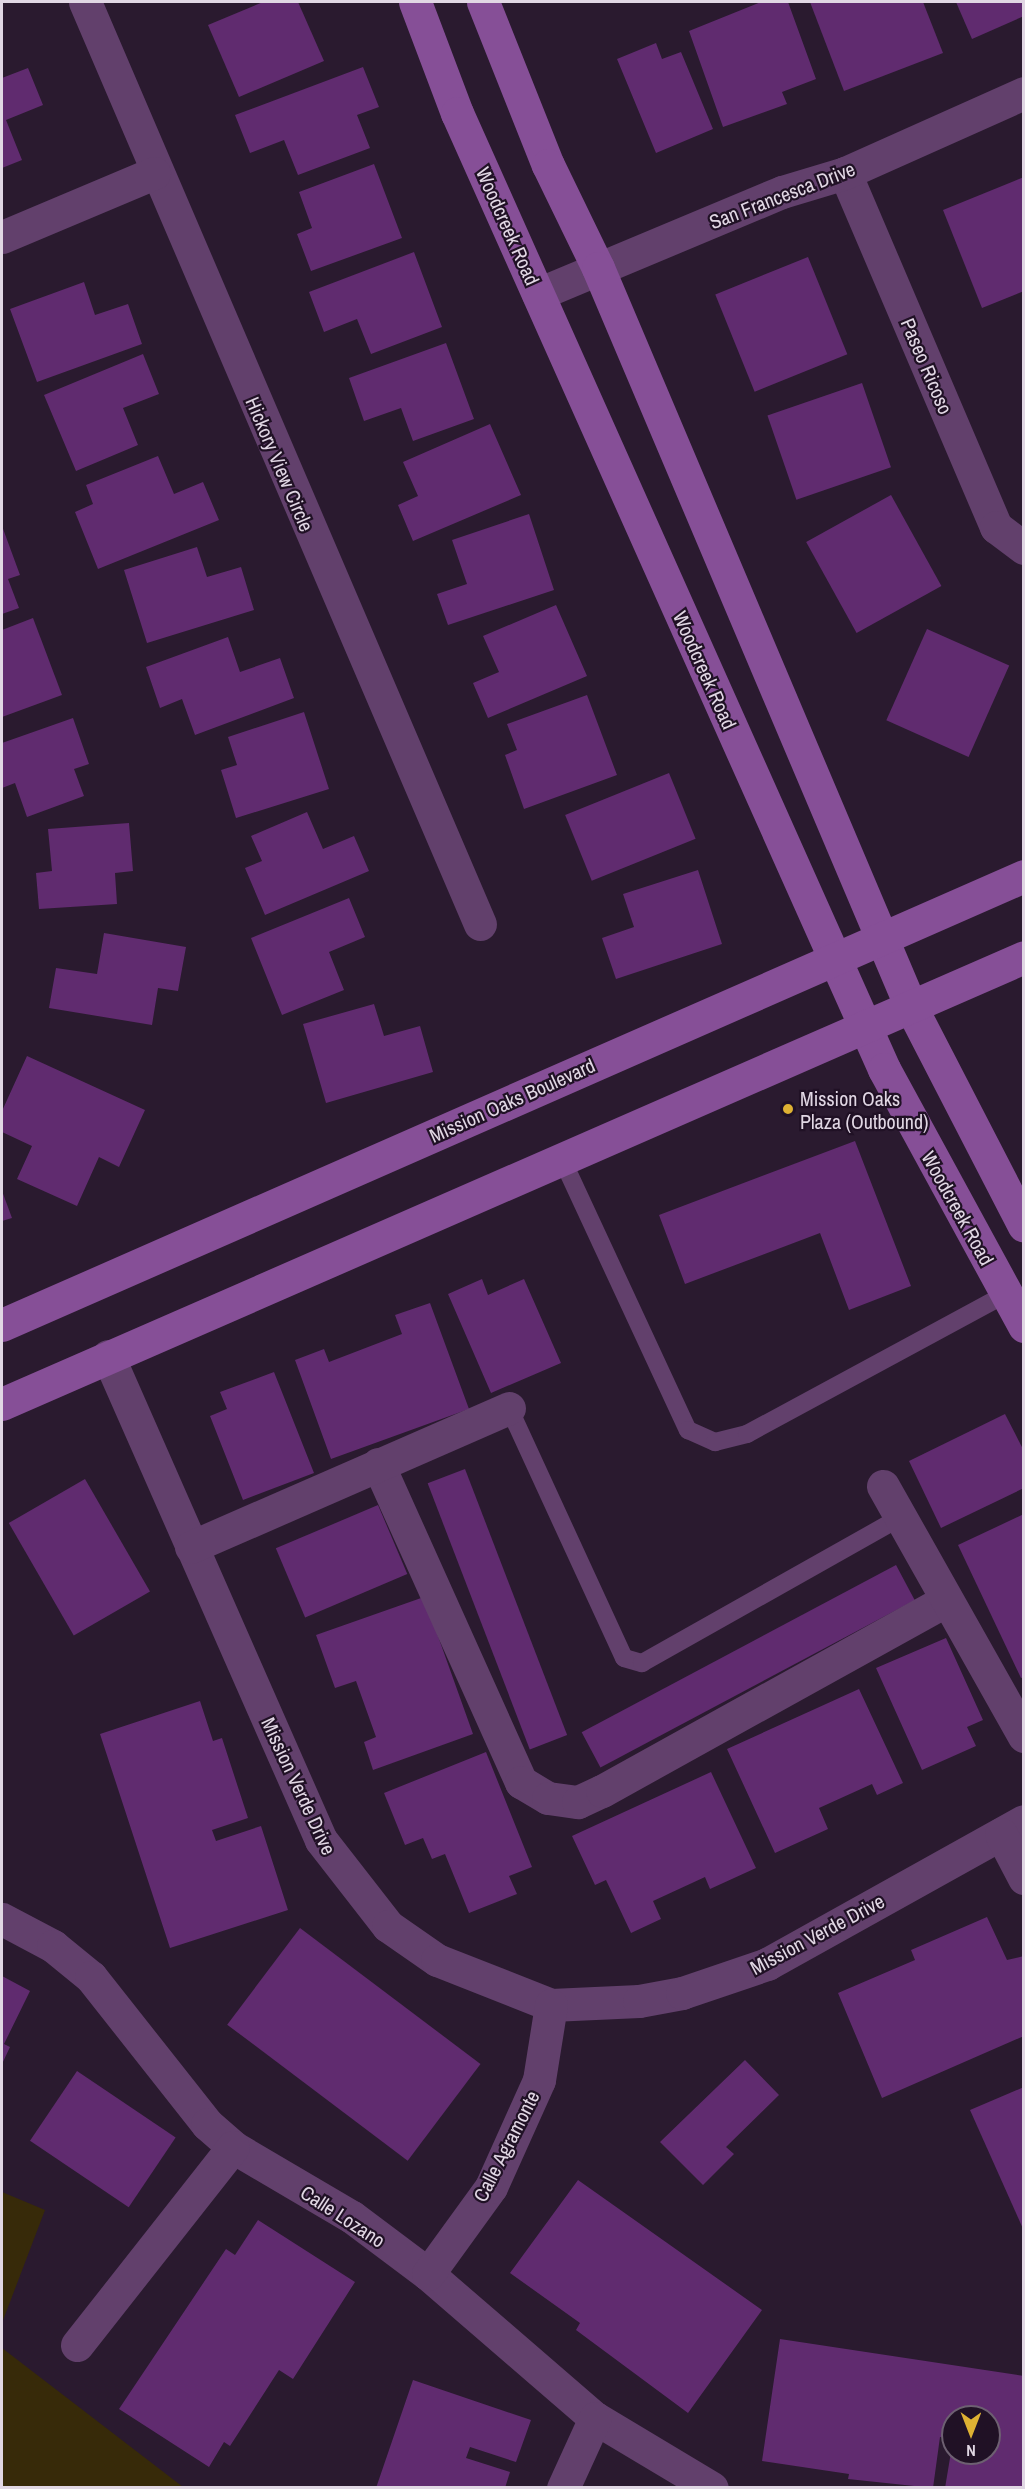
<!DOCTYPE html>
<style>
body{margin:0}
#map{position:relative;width:1025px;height:2489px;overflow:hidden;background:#2a1a2f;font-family:"Archivo Narrow",sans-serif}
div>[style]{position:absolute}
.green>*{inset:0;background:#372a09}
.building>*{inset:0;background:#602b6f;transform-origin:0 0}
.service>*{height:18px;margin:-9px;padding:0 9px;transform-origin:9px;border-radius:9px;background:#62406c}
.minor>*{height:33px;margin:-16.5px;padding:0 16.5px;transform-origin:16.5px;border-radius:16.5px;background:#62406c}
.secondary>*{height:33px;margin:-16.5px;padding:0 16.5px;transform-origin:16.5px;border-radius:16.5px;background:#864f97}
.dots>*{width:16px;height:16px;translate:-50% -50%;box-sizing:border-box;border:3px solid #201125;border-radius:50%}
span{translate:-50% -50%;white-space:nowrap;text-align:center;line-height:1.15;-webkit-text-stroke:4.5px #201125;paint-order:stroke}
.street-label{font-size:20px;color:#e1d7e4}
.poi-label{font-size:20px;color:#e1d7e4}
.left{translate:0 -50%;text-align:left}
.frame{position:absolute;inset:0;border:3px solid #e1d7e4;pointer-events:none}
.north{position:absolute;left:941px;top:2405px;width:60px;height:60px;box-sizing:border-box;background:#201125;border:2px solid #6d6071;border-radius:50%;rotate:180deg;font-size:16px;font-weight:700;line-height:24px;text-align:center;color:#e1d7e4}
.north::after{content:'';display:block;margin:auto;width:21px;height:27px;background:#deb133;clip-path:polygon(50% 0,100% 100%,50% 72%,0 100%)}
</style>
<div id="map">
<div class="green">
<i style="clip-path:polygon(2px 2192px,45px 2210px,2px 2323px)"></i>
<i style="clip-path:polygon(2px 2348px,183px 2487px,2px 2487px)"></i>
</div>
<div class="building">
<i style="clip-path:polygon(263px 2px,298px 2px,324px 61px,239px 97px,208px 25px)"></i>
<i style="clip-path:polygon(761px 2px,788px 2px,816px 79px,782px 92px,787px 104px,723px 127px,689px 31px)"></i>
<i style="clip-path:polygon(810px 2px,923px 2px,943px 53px,844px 91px)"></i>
<i style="clip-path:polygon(956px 2px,1024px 2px,1024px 16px,972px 39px)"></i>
<i style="clip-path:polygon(656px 43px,662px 59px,681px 52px,713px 129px,656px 153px,617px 59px)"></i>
<i style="clip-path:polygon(363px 67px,379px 107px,357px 115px,370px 148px,298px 175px,284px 140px,250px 153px,235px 115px)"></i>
<i style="clip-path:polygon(28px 68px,43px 105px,6px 120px,22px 160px,2px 168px,2px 78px)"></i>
<i style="clip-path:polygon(374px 164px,402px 238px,311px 271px,297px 234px,312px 228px,299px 192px)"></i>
<i style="clip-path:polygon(1024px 177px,1024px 291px,982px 308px,943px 210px)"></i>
<i style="clip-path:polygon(414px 252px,442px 327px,371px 354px,357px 319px,324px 332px,309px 292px)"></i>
<i style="left:808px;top:257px;width:105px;height:100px;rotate:68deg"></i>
<i style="clip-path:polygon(84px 282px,95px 315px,128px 304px,142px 344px,37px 382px,10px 309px)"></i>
<i style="clip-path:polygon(446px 343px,474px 419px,413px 441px,401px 408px,364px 421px,349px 378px)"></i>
<i style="clip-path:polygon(143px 354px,159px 394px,123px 408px,138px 445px,76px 471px,44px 395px)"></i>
<i style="left:862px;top:383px;width:89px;height:100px;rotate:71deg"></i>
<i style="clip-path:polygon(490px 424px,521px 495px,413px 541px,398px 505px,418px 496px,403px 462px)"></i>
<i style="clip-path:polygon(158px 456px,174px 494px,203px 482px,219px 520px,98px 569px,75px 512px,93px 504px,86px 485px)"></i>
<i style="left:891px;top:495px;width:104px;height:97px;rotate:61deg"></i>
<i style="clip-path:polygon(529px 514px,554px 590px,448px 625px,437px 594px,467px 584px,452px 540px)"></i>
<i style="clip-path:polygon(2px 526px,20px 575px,8px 579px,19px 608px,2px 614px)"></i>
<i style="clip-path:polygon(197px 547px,207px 577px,241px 567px,254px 610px,147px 643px,124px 570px)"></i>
<i style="clip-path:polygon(556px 605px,587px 676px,488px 718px,473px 683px,499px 672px,483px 636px)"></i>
<i style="clip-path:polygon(33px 618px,62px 695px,2px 717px,2px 630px)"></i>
<i style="left:927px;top:629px;width:90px;height:100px;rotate:24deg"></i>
<i style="clip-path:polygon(228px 637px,240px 672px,280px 658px,294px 698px,195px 735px,182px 699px,160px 708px,146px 667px)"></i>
<i style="clip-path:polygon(587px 695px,617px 775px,524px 809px,505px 755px,517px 750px,507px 724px)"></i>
<i style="clip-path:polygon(304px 712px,329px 789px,236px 818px,221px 770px,237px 765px,228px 737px)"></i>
<i style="clip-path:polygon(73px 718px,89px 764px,74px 769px,84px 796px,27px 817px,15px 783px,2px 788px,2px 743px)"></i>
<i style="left:669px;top:773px;width:71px;height:112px;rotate:68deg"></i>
<i style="clip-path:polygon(307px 812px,323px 849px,354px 836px,369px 871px,265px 915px,245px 868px,262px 861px,251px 836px)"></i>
<i style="clip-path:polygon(129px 823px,133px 871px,115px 873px,117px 904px,39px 909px,36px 873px,52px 871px,48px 829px)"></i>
<i style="clip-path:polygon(698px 870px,722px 944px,616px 979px,602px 938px,634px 927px,623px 894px)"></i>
<i style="clip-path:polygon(349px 898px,365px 937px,329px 952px,344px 990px,282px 1015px,251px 938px)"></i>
<i style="clip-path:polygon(104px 933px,186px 947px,178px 991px,158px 988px,152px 1025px,49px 1008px,56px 968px,97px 974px)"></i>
<i style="clip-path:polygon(374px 1004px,384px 1036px,420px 1026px,433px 1072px,326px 1103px,303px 1024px)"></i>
<i style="clip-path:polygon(27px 1056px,145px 1110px,119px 1167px,99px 1157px,77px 1206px,17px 1179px,32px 1146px,2px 1132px,2px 1111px)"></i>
<i style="clip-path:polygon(855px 1141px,911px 1286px,849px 1310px,820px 1233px,685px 1284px,659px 1215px)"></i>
<i style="clip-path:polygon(2px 1191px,12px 1218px,2px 1221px)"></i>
<i style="clip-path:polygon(482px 1279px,488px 1295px,524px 1279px,561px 1363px,491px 1393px,448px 1294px)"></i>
<i style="clip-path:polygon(430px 1303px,469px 1409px,331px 1459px,295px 1360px,324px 1349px,329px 1362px,402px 1334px,395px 1315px)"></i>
<i style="clip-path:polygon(274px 1372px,314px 1473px,243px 1500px,210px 1416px,227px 1409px,220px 1392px)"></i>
<i style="clip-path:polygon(1005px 1414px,1024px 1451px,1024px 1488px,941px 1528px,909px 1461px)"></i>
<i style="left:465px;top:1469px;width:285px;height:40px;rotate:69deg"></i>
<i style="left:85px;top:1479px;width:130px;height:88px;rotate:60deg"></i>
<i style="left:378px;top:1505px;width:75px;height:111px;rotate:67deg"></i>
<i style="clip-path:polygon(1024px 1514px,1024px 1677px,1021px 1678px,958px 1545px)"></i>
<i style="left:896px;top:1565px;width:40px;height:356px;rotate:62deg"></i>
<i style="clip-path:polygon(424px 1597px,473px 1734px,373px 1770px,364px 1742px,376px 1737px,356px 1681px,335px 1688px,316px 1635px)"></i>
<i style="clip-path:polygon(946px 1638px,983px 1720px,967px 1727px,976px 1746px,922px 1770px,876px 1668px)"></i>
<i style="clip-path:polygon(859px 1689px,903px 1783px,877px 1795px,872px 1784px,819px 1808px,828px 1829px,775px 1853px,727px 1749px)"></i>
<i style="clip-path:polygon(200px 1701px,213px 1741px,222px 1738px,248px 1818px,212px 1830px,216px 1841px,261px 1826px,288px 1910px,170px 1948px,100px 1734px)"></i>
<i style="clip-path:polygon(486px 1752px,532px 1867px,509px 1876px,517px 1894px,469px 1913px,445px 1854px,432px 1859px,423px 1838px,405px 1845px,384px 1793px)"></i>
<i style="clip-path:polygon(711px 1772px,756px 1868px,710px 1889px,705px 1877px,653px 1901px,661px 1919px,631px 1933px,606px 1880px,595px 1885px,572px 1836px)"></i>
<i style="clip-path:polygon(987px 1917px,1007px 1960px,1024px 1956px,1024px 2036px,882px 2098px,838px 1993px,915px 1960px,911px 1950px)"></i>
<i style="left:300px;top:1928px;width:226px;height:121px;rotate:37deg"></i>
<i style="clip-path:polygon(2px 1976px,30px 1991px,4px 2044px,10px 2047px,2px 2064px)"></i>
<i style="clip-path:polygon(745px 2060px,779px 2095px,726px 2147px,734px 2154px,703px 2185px,660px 2142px)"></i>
<i style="left:77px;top:2071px;width:119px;height:84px;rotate:34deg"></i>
<i style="clip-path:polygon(1024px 2087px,1024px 2231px,970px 2110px)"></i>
<i style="clip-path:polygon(578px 2180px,762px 2310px,688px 2413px,576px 2330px,580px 2323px,510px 2273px)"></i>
<i style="clip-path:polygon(258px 2220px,355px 2282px,293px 2379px,279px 2370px,230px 2446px,224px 2442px,209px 2467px,119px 2409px,226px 2249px,235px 2255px)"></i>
<i style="clip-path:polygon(780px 2339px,1024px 2376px,1023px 2488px,945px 2488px,952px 2446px,953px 2453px,989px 2453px,989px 2417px,953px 2417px,953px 2439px,940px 2437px,933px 2488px,848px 2479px,849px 2474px,762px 2461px)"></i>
<i style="clip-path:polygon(413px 2380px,531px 2420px,516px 2462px,470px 2447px,466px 2458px,510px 2472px,505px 2488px,376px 2488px)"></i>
</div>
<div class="service">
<i style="left:562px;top:1159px;width:299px;rotate:65.1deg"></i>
<i style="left:688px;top:1430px;width:30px;rotate:24deg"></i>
<i style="left:715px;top:1442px;width:33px;rotate:-14deg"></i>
<i style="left:747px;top:1434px;width:294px;rotate:-28.4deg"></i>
<i style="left:509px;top:1408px;width:275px;rotate:65.3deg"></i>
<i style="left:624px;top:1658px;width:19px;rotate:16deg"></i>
<i style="left:642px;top:1663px;width:297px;rotate:-29.4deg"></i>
</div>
<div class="minor">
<i style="left:85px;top:2px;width:1003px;rotate:66.81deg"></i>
<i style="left:845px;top:173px;width:385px;rotate:66.9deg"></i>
<i style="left:996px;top:527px;width:35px;rotate:37deg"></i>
<i style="left:2px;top:237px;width:165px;rotate:-22.8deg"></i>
<i style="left:538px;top:294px;width:264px;rotate:-22.7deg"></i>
<i style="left:782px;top:192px;width:66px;rotate:-16.8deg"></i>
<i style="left:845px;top:173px;width:196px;rotate:-24.1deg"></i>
<i style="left:108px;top:1356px;width:529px;rotate:66.25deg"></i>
<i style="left:321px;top:1840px;width:109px;rotate:52.1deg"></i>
<i style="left:388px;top:1926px;width:60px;rotate:34.8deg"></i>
<i style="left:437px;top:1960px;width:123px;rotate:21.5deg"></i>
<i style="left:551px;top:2005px;width:88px;rotate:-2.6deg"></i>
<i style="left:639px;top:2001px;width:44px;rotate:-10.5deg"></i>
<i style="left:682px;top:1993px;width:90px;rotate:-18.8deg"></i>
<i style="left:767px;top:1964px;width:294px;rotate:-29.1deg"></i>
<i style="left:378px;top:1464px;width:349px;rotate:65.8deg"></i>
<i style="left:521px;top:1782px;width:31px;rotate:31deg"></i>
<i style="left:548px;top:1798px;width:30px;rotate:8deg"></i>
<i style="left:578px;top:1802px;width:26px;rotate:-25deg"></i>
<i style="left:602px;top:1791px;width:393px;rotate:-29deg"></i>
<i style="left:883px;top:1486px;width:287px;rotate:60.6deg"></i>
<i style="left:191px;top:1547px;width:347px;rotate:-23.6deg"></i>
<i style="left:1001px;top:1834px;width:50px;rotate:62.4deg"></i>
<i style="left:2px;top:1919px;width:58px;rotate:27.9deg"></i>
<i style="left:53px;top:1946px;width:49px;rotate:39.2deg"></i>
<i style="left:91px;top:1977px;width:187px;rotate:51.7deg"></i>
<i style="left:207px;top:2124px;width:35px;rotate:41deg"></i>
<i style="left:233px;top:2147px;width:138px;rotate:30.5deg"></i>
<i style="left:352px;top:2217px;width:95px;rotate:36.9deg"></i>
<i style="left:428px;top:2274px;width:221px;rotate:40.8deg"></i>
<i style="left:595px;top:2418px;width:136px;rotate:30.9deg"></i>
<i style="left:428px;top:2274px;width:107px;rotate:-54.1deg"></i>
<i style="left:491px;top:2187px;width:117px;rotate:-65.8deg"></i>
<i style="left:539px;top:2080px;width:76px;rotate:-80.9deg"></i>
<i style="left:77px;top:2345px;width:252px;rotate:-51.8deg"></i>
<i style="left:563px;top:2488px;width:77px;rotate:-65.4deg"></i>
</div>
<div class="secondary">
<i style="left:415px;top:2px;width:119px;rotate:69.3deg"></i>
<i style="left:457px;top:113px;width:1047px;rotate:65.93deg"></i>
<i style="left:884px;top:1069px;width:293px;rotate:61.4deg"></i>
<i style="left:483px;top:2px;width:175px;rotate:68.3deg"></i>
<i style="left:548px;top:165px;width:114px;rotate:64.1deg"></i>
<i style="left:598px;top:268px;width:803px;rotate:67.05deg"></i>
<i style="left:911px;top:1007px;width:246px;rotate:62.7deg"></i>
<i style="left:2px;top:1325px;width:1116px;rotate:-23.72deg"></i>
<i style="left:2px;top:1404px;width:1115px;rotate:-23.62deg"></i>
</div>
<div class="dots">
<i style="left:788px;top:1109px;background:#deb133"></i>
</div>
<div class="street-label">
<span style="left:782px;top:195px;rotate:-21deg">San Francesca Drive</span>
<span style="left:508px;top:226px;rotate:66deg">Woodcreek Road</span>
<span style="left:927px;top:366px;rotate:67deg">Paseo Ricoso</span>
<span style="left:280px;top:464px;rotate:67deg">Hickory View Circle</span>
<span style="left:705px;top:670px;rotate:66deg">Woodcreek Road</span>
<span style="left:512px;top:1100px;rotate:-24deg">Mission Oaks Boulevard</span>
<span style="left:958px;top:1208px;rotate:61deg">Woodcreek Road</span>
<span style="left:299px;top:1786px;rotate:65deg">Mission Verde Drive</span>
<span style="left:817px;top:1934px;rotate:-28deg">Mission Verde Drive</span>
<span style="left:506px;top:2146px;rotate:-63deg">Calle Agramonte</span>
<span style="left:343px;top:2216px;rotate:33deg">Calle Lozano</span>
</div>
<div class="poi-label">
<span class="left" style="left:800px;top:1110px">Mission Oaks<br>Plaza (Outbound)</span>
</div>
<div class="frame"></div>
<div class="north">N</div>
</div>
